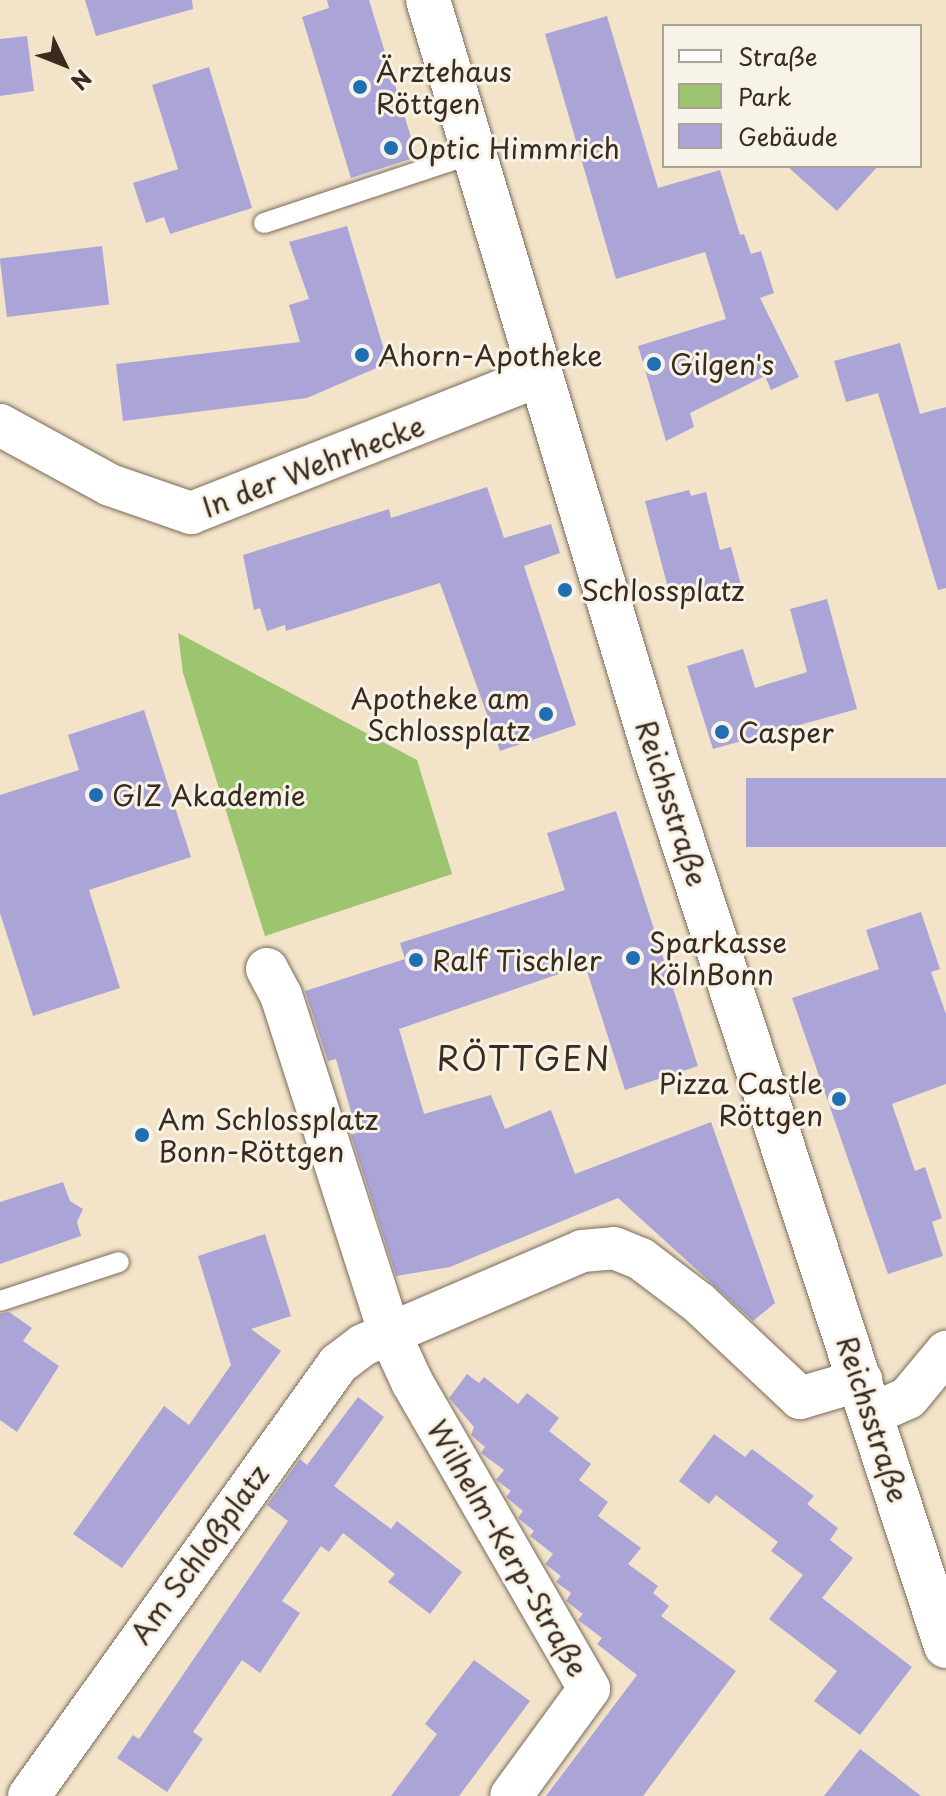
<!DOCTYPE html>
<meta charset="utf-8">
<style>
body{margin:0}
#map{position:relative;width:946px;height:1796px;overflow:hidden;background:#f2e3c9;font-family:"Playpen Sans",sans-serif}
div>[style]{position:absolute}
.green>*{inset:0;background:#9dc570}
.building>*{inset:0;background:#aba5d7;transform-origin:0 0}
.roads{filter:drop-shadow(0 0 2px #7b6b5a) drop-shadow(0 0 2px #7b6b5a)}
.service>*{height:20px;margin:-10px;padding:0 10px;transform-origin:10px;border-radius:10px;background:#fff}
.minor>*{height:42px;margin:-21px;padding:0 21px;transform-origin:21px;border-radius:21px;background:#fff}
.secondary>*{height:44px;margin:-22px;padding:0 22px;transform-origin:22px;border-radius:22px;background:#fff}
.dots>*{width:22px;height:22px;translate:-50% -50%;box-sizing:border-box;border:4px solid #f7f3e8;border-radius:50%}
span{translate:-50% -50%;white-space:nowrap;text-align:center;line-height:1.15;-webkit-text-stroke:6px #f7f3e8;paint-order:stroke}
.poi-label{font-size:28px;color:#3b2a1e}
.left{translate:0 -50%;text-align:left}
.right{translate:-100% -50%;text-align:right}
.street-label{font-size:28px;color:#3b2a1e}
.quarter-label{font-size:32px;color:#3b2a1e;letter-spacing:2px}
.legend{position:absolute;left:662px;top:24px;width:260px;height:144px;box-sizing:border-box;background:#f7f3e8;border:2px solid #aca397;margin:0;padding:10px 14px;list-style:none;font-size:24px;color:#3b2a1e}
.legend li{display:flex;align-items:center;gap:16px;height:40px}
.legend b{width:40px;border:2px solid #aca397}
.north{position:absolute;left:24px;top:24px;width:80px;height:80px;-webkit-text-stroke:6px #f7f3e8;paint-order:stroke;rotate:133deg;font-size:22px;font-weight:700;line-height:32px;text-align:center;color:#3b2a1e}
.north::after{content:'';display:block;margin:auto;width:28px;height:36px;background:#3b2a1e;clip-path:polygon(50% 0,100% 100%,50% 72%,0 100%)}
</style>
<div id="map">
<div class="green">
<i style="clip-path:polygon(178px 633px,417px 760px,452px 874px,265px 936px,183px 673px)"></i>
</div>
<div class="building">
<i style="clip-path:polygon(85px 0,192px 0,193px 9px,96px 36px)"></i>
<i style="clip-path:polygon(327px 0,369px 0,417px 157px,351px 178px,302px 17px,329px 8px)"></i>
<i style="clip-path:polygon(607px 16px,658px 188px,720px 170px,740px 235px,744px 234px,751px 254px,761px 251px,774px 293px,760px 298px,799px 377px,771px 390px,765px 376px,690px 413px,694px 427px,666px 441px,638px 346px,726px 319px,705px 252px,616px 279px,545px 34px)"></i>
<i style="clip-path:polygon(27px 36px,34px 91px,0 96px,0 39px)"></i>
<i style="clip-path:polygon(209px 67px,252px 208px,170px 234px,164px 217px,146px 223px,133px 183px,178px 169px,152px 85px)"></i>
<i style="clip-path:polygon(787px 166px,878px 166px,837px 211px)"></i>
<i style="clip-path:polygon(347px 226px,388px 363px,307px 398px,123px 421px,116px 364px,300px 342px,289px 305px,309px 299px,289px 242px)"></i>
<i style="left:102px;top:246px;width:59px;height:103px;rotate:83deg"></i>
<i style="clip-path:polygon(900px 343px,920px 414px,946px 407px,946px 588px,938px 590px,878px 393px,846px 402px,834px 361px)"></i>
<i style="clip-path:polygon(487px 487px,504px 538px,551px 524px,560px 553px,524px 566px,576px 725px,500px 751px,440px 583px,286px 631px,285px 625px,267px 631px,260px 608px,254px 610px,243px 555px,389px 509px,391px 518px)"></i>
<i style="clip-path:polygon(689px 490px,691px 496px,706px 492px,720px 550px,731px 547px,741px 585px,672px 603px,645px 501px)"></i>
<i style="clip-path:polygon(827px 599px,857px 709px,713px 749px,687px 666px,743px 649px,755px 688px,807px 672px,790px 609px)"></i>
<i style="clip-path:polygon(144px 710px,191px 857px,89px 890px,120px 988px,33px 1016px,0 913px,0 795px,79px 770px,68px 735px)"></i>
<i style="left:946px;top:778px;width:69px;height:200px;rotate:90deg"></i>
<i style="clip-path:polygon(616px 811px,698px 1066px,625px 1090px,585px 965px,399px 1029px,424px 1114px,491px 1095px,505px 1129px,551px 1110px,575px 1174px,711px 1122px,775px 1303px,753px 1321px,618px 1198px,450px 1267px,396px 1276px,351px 1135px,357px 1133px,336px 1059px,328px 1061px,305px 991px,405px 959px,400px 943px,565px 890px,547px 833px)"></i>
<i style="clip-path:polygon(921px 912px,940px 969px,931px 972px,946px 1014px,946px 1084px,892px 1104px,915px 1171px,925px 1167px,942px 1218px,932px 1222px,943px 1256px,888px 1274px,792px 998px,879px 969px,866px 930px)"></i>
<i style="clip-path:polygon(63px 1182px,70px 1201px,83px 1209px,77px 1222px,81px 1236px,0 1264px,0 1202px)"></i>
<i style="clip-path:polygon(265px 1234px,291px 1316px,251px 1329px,281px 1351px,122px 1568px,73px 1534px,164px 1406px,189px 1425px,231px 1365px,198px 1256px)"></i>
<i style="clip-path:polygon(9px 1312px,32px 1328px,23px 1341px,59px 1366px,17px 1432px,0 1420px,0 1314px)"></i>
<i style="clip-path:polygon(467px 1374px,479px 1383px,484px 1377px,518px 1404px,527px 1393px,559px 1418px,549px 1431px,591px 1464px,579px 1480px,608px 1502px,598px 1516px,641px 1548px,628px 1564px,658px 1586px,653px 1593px,669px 1606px,661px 1616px,736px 1671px,643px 1796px,546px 1796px,637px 1675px,597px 1644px,602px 1638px,578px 1620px,583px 1614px,566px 1601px,571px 1593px,556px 1582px,561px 1576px,545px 1564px,553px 1554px,530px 1536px,534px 1531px,518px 1518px,523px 1511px,506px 1497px,511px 1491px,496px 1480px,504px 1470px,481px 1453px,485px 1447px,471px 1435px,474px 1427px,449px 1398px)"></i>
<i style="clip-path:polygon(358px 1397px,384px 1417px,334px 1486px,391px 1529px,397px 1521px,462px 1572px,430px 1614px,388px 1582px,395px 1574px,343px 1533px,329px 1552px,321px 1546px,282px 1601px,300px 1613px,260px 1673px,242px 1660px,193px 1732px,203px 1739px,167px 1792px,117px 1758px,133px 1735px,139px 1739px,288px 1521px,267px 1505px,300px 1459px,307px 1465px)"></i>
<i style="clip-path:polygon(714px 1434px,745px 1457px,752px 1449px,814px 1496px,807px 1504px,838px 1528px,830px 1540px,853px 1558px,822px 1598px,912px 1667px,860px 1735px,814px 1701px,837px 1671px,769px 1619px,803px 1575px,771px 1551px,778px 1542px,716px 1495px,709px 1504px,679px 1481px)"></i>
<i style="clip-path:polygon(474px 1660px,530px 1701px,459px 1796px,391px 1796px,437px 1734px,425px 1724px)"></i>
<i style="clip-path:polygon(860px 1749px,921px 1796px,824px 1796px)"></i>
</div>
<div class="roads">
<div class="service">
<i style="left:264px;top:223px;width:222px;rotate:-18.4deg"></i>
<i style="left:0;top:1301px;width:125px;rotate:-18.1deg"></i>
</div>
<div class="minor">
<i style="left:0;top:425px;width:125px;rotate:28.6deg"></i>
<i style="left:110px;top:485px;width:86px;rotate:19.1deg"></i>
<i style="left:191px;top:513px;width:377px;rotate:-21.5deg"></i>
<i style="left:267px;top:969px;width:30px;rotate:62deg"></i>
<i style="left:281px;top:995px;width:354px;rotate:72.2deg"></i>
<i style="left:389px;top:1332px;width:55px;rotate:65.3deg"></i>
<i style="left:412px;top:1382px;width:354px;rotate:60deg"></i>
<i style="left:589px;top:1689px;width:132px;rotate:126.1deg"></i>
<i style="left:872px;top:1414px;width:39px;rotate:-24deg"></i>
<i style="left:908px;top:1398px;width:60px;rotate:-50.4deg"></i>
<i style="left:29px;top:1796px;width:531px;rotate:-54.42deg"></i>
<i style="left:338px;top:1364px;width:31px;rotate:-37deg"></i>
<i style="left:363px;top:1345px;width:238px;rotate:-23.2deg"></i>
<i style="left:582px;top:1251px;width:32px;rotate:-5deg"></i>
<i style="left:614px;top:1248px;width:29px;rotate:22deg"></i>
<i style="left:641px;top:1259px;width:73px;rotate:37.2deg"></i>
<i style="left:699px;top:1303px;width:139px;rotate:43.2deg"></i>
<i style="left:800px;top:1398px;width:64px;rotate:-16.4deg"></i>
</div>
<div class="secondary">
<i style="left:428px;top:0;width:796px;rotate:73.27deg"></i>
<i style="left:657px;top:762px;width:930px;rotate:71.9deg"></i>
</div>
</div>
<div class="dots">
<i style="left:360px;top:87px;background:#1f6fb2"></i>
<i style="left:391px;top:148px;background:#1f6fb2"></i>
<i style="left:362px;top:355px;background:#1f6fb2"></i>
<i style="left:654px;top:364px;background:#1f6fb2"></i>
<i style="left:565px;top:590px;background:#1f6fb2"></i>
<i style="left:546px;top:714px;background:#1f6fb2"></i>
<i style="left:722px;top:732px;background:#1f6fb2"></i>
<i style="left:96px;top:795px;background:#1f6fb2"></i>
<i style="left:633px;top:958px;background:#1f6fb2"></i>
<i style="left:416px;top:960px;background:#1f6fb2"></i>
<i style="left:839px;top:1099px;background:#1f6fb2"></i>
<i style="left:142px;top:1135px;background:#1f6fb2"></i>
</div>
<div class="poi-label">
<span class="left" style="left:376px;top:87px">Ärztehaus<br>Röttgen</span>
<span class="left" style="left:407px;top:148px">Optic Himmrich</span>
<span class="left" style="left:378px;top:355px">Ahorn-Apotheke</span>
<span class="left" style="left:670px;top:364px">Gilgen's</span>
<span class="left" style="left:581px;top:590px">Schlossplatz</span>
<span class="right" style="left:530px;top:714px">Apotheke am<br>Schlossplatz</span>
<span class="left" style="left:738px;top:732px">Casper</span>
<span class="left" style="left:112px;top:795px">GIZ Akademie</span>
<span class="left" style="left:649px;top:958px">Sparkasse<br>KölnBonn</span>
<span class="left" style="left:432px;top:960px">Ralf Tischler</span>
<span class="right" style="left:823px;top:1099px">Pizza Castle<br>Röttgen</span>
<span class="left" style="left:158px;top:1135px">Am Schlossplatz<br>Bonn-Röttgen</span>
</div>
<div class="street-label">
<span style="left:313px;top:466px;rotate:-21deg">In der Wehrhecke</span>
<span style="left:672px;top:803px;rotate:72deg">Reichsstraße</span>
<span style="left:873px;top:1419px;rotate:72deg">Reichsstraße</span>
<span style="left:508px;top:1548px;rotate:60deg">Wilhelm-Kerp-Straße</span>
<span style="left:199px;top:1554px;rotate:-54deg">Am Schloßplatz</span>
</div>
<div class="quarter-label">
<span style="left:524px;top:1058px">RÖTTGEN</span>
</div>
<ul class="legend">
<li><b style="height:10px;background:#fff"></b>Straße</li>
<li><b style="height:22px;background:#9dc570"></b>Park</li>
<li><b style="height:22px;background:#aba5d7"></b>Gebäude</li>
</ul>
<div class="north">N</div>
</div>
